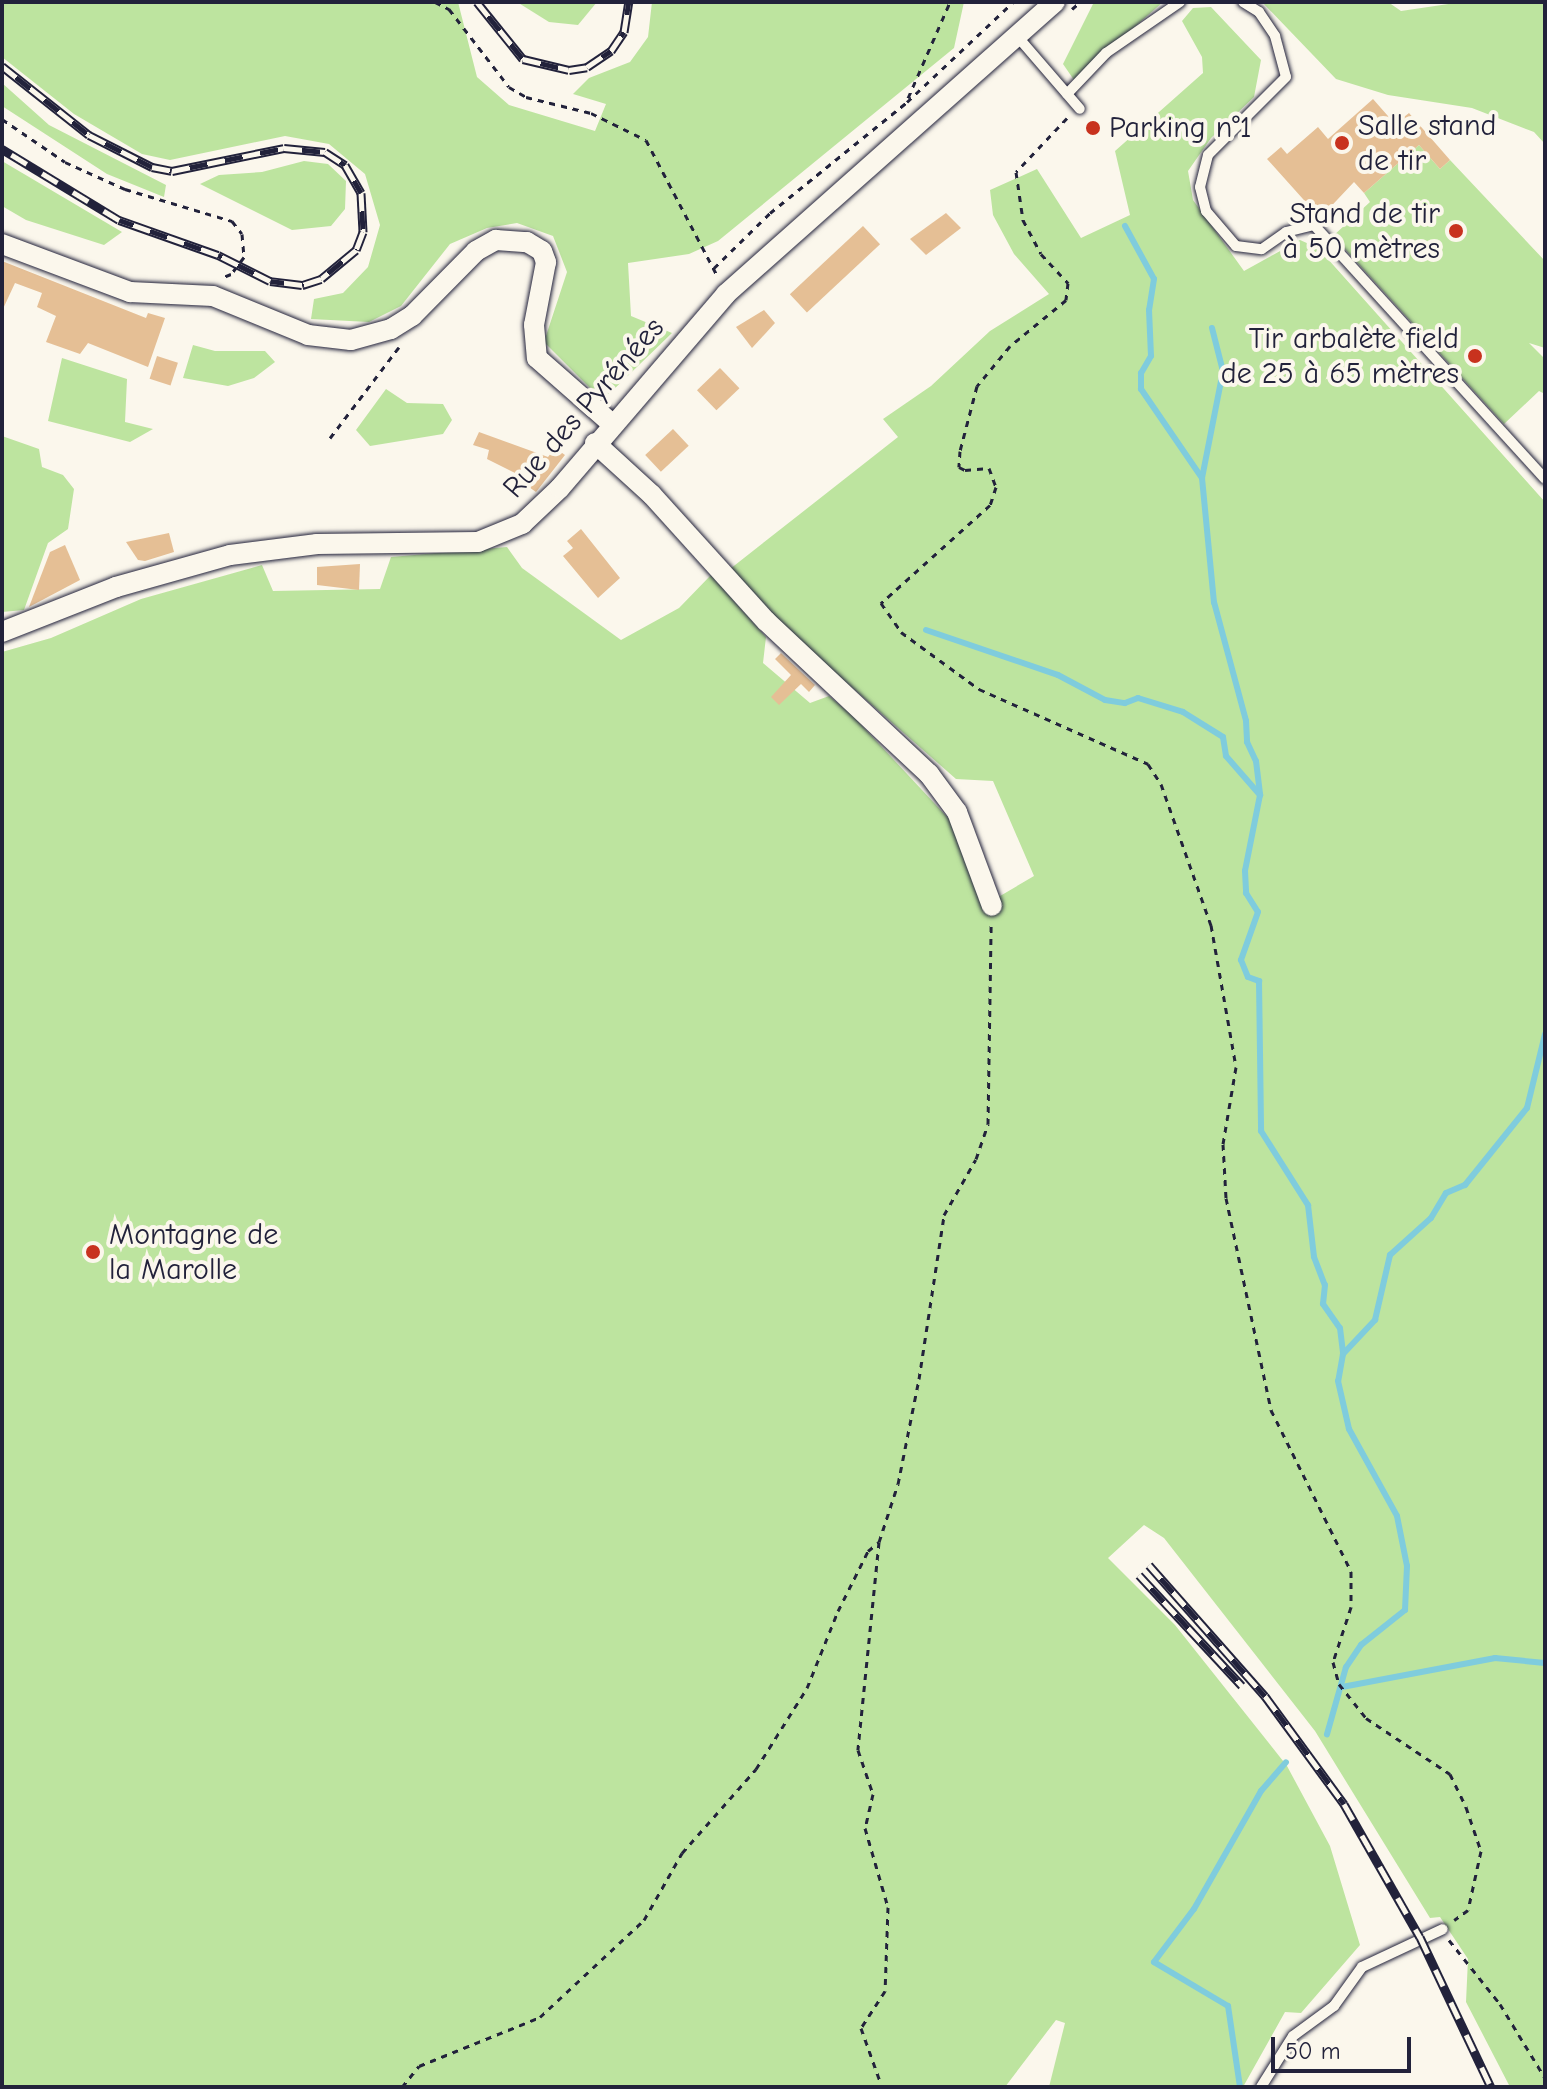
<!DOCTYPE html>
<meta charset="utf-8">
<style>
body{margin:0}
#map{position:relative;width:1547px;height:2089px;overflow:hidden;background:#fbf7ec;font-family:"Comic Neue",sans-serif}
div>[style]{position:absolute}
.green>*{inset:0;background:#bde49f}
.stream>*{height:6px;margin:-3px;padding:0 3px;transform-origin:3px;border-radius:3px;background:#7fccdd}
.building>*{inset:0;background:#e5bf95;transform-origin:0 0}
.path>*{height:3px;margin-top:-1.5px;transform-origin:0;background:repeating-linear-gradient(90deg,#22223b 0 6px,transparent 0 12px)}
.roads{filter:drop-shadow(0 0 2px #22223b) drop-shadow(0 0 2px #22223b)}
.lane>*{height:10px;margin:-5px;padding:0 5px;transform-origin:5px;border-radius:5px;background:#fbf7ec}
.street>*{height:20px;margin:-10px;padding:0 10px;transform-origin:10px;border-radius:10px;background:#fbf7ec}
.rail>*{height:9px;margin-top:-4.5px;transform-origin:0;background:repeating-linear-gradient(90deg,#fbf7ec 0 18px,#22223b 0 36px);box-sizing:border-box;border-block:2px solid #22223b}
.dots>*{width:22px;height:22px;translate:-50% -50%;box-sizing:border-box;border:4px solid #fbf7ec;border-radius:50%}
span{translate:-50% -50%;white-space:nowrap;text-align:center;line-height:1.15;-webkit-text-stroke:8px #fbf7ec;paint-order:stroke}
.poi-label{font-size:30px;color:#22223b}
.left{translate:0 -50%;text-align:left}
.right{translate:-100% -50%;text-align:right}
.street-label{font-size:30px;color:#22223b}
.frame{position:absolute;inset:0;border:4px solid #22223b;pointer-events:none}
.scale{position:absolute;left:1271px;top:2037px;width:140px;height:36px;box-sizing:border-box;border:4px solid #22223b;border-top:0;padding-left:10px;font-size:24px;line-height:28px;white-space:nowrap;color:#22223b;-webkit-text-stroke:6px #fbf7ec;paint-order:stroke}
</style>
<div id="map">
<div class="green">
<i style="clip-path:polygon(2px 2px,458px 2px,477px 77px,509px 105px,595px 131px,606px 104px,573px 94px,589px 78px,630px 62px,648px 37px,652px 2px,964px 2px,954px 48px,718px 241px,689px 254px,628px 263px,631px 316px,672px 333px,609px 394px,595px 393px,544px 342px,567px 272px,553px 236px,517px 223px,487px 228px,450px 244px,401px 306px,369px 322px,311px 319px,314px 299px,343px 293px,368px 267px,380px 225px,365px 174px,329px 144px,285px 136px,170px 160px,142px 154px,74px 114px,2px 57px)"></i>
<i style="clip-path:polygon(517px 2px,597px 2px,578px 25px,549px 22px)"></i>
<i style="clip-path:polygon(1094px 2px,1163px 2px,1074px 80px,1063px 64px)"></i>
<i style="clip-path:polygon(1262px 2px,1388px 2px,1401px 11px,1462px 2px,1545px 2px,1545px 144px,1534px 132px,1472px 108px,1388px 95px,1336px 79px)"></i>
<i style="clip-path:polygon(1211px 7px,1261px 60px,1254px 97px,1211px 138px,1188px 171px,1193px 200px,1244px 271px,1300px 240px,1318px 248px,1545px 502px,1545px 2087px,1510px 2087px,1466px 2002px,1468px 1959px,1440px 1917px,1430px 1918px,1315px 1731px,1164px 1538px,1144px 1525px,1108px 1558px,1175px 1625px,1287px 1766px,1330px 1846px,1360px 1945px,1301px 2013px,1285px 2012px,1243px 2087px,1049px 2087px,1065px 2023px,1056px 2020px,1005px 2087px,2px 2087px,2px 652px,51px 638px,141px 599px,262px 565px,273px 591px,380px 589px,391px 557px,507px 547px,522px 568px,621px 640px,679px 608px,711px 575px,766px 637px,763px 663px,810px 703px,829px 696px,852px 715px,950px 820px,983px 906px,1034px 876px,993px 781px,956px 779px,772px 617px,730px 569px,898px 437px,883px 419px,931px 386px,990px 331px,1049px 294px,1014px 254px,993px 215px,990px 190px,1037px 169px,1081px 238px,1130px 215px,1115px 151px,1203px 73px,1202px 57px,1182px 21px,1193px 8px)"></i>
<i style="clip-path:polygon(2px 83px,49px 125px,166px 185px,164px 197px,107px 174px,2px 106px)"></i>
<i style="clip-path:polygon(1419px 145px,1440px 169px,1450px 160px,1545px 261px,1545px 348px,1529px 343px,1545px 359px,1545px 394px,1539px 391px,1504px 424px,1333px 236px,1370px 202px,1364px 193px)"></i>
<i style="clip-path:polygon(2px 161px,122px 232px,104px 245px,26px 220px,2px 206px)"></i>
<i style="clip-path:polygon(304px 161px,328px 164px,346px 181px,345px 209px,331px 226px,292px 230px,200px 184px,219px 175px,262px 172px)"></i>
<i style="clip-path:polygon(193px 345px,215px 351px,265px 351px,275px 362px,254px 378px,228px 386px,183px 378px)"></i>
<i style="clip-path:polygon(62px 358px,127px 379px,125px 422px,153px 429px,130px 442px,48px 421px)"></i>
<i style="clip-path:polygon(386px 389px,407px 403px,443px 404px,452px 420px,443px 434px,370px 446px,356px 430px)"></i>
<i style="clip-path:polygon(2px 436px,39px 449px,42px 467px,63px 475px,74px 489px,68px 529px,48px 543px,24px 610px,2px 612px)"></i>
</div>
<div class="stream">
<i style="left:1125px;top:226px;width:60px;rotate:61.3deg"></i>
<i style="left:1154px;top:279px;width:31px;rotate:99deg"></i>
<i style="left:1149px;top:310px;width:46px;rotate:87.5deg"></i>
<i style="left:1151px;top:356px;width:20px;rotate:120deg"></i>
<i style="left:1141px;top:373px;width:16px;rotate:90deg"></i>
<i style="left:1141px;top:389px;width:108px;rotate:55.6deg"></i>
<i style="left:1212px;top:328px;width:44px;rotate:75.7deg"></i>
<i style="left:1223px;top:371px;width:109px;rotate:101.1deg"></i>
<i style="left:1202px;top:478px;width:125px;rotate:84.5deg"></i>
<i style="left:1214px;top:602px;width:123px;rotate:74.9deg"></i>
<i style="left:1246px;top:721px;width:21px;rotate:87deg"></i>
<i style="left:1247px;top:742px;width:21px;rotate:65deg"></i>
<i style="left:1256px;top:761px;width:34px;rotate:83deg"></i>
<i style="left:1260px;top:795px;width:77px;rotate:101.2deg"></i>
<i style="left:1245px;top:871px;width:22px;rotate:87deg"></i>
<i style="left:1246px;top:893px;width:22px;rotate:58deg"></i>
<i style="left:1258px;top:912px;width:51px;rotate:109.5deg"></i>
<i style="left:1241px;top:960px;width:18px;rotate:68deg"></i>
<i style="left:1248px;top:977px;width:12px;rotate:20deg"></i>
<i style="left:1259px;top:981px;width:150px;rotate:89.2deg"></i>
<i style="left:1261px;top:1131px;width:88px;rotate:57.6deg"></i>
<i style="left:1308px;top:1205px;width:52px;rotate:83.4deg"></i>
<i style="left:1314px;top:1257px;width:30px;rotate:69deg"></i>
<i style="left:1325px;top:1285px;width:19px;rotate:96deg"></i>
<i style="left:1323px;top:1304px;width:29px;rotate:55deg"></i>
<i style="left:1340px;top:1328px;width:26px;rotate:83deg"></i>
<i style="left:1343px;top:1354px;width:27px;rotate:100deg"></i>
<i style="left:1338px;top:1381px;width:49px;rotate:77.1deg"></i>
<i style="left:1349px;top:1429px;width:99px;rotate:61.1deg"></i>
<i style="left:1397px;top:1516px;width:51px;rotate:78.7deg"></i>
<i style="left:1407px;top:1566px;width:44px;rotate:92.6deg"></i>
<i style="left:1405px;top:1610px;width:56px;rotate:141.5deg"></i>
<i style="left:1361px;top:1645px;width:27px;rotate:124deg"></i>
<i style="left:1346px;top:1667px;width:70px;rotate:105.8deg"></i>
<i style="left:926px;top:630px;width:139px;rotate:18.8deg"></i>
<i style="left:1058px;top:675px;width:53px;rotate:28deg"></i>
<i style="left:1105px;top:700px;width:20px;rotate:9deg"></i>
<i style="left:1125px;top:703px;width:14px;rotate:-21deg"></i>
<i style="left:1138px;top:698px;width:47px;rotate:17.3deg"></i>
<i style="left:1183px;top:712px;width:47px;rotate:32deg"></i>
<i style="left:1223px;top:737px;width:19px;rotate:81deg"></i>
<i style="left:1226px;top:756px;width:52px;rotate:48.9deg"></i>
<i style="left:1343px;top:1354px;width:47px;rotate:-46.7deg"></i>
<i style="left:1375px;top:1320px;width:67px;rotate:-77deg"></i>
<i style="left:1390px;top:1255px;width:55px;rotate:-42.1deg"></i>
<i style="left:1431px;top:1218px;width:29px;rotate:-59deg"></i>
<i style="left:1446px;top:1193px;width:21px;rotate:-23deg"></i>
<i style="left:1465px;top:1185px;width:99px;rotate:-51.2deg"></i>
<i style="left:1527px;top:1108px;width:76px;rotate:-76.3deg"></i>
<i style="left:1342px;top:1687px;width:156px;rotate:-10.7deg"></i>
<i style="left:1495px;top:1658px;width:50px;rotate:5.7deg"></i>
<i style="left:1240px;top:2087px;width:82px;rotate:-98.4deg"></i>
<i style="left:1228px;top:2006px;width:86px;rotate:-149.3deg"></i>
<i style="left:1154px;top:1962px;width:66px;rotate:-53deg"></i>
<i style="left:1194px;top:1909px;width:136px;rotate:-60.4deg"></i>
<i style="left:1261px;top:1791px;width:38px;rotate:-49deg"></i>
</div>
<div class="building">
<i style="clip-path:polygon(1373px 99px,1395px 124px,1409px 113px,1450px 160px,1440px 169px,1419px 145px,1364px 193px,1354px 182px,1320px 218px,1267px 159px,1281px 147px,1287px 154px,1318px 127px,1328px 139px)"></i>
<i style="clip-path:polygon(946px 213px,961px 228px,926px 255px,910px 239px)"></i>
<i style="left:863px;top:226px;width:25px;height:100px;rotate:47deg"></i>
<i style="clip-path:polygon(2px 261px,146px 318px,148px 313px,165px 318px,148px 367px,88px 343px,80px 354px,46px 342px,56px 316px,37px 307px,42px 293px,15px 283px,2px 311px)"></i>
<i style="clip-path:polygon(764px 310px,775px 323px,752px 348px,736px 327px)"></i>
<i style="left:157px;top:356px;width:22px;height:24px;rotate:18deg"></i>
<i style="left:720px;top:368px;width:28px;height:32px;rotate:46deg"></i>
<i style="left:673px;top:429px;width:23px;height:38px;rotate:47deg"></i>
<i style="clip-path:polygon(479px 432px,548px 457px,555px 448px,565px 455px,536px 492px,526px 485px,529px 480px,487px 459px,489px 450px,473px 445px)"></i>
<i style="clip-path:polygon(581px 529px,620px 578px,598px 598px,563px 556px,573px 548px,567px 541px)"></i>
<i style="clip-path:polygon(169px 533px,174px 552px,145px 561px,138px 560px,126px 542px)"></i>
<i style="clip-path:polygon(65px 545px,80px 580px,29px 607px,50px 552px)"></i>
<i style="clip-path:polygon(360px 564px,359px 590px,317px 585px,317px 567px)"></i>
<i style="clip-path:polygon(781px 653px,815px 685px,809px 692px,801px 684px,779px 705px,771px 697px,791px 675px,775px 659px)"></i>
</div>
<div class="path">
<i style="left:435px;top:2px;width:16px;rotate:27deg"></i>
<i style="left:449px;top:9px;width:98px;rotate:52.4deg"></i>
<i style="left:509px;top:87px;width:20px;rotate:30deg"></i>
<i style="left:526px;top:97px;width:67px;rotate:13.8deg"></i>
<i style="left:591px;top:113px;width:61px;rotate:26.1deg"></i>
<i style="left:646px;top:140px;width:155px;rotate:62.3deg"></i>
<i style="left:1072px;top:9px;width:11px;rotate:-41deg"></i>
<i style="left:908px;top:98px;width:105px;rotate:-66.4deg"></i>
<i style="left:1067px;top:118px;width:74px;rotate:133.4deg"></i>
<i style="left:1016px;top:172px;width:49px;rotate:81.7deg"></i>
<i style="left:1023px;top:220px;width:38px;rotate:62deg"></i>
<i style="left:1041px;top:254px;width:40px;rotate:47deg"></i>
<i style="left:1068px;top:283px;width:17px;rotate:97deg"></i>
<i style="left:1066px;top:300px;width:72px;rotate:140.6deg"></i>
<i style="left:1010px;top:346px;width:52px;rotate:129.5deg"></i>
<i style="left:977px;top:386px;width:67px;rotate:104.7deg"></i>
<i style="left:960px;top:451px;width:16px;rotate:94deg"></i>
<i style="left:959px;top:467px;width:7px;rotate:27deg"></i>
<i style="left:965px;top:470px;width:24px;rotate:-5deg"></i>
<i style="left:989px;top:468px;width:20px;rotate:70deg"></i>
<i style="left:996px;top:487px;width:19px;rotate:108deg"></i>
<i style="left:990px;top:505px;width:147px;rotate:138deg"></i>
<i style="left:881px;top:603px;width:35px;rotate:55deg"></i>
<i style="left:901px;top:632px;width:97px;rotate:36.2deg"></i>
<i style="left:979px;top:689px;width:185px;rotate:23.9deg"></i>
<i style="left:1148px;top:764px;width:24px;rotate:57deg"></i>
<i style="left:1161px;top:784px;width:150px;rotate:70.5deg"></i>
<i style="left:1211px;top:925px;width:144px;rotate:80deg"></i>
<i style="left:1236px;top:1067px;width:78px;rotate:99.6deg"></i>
<i style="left:1223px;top:1144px;width:54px;rotate:86.8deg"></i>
<i style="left:1226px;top:1198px;width:217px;rotate:78deg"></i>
<i style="left:1271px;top:1410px;width:180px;rotate:63.6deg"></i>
<i style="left:1351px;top:1571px;width:36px;rotate:90deg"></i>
<i style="left:1351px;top:1607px;width:58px;rotate:108.1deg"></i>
<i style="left:1333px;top:1662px;width:23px;rotate:75deg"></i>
<i style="left:1339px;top:1684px;width:43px;rotate:51.5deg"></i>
<i style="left:1366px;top:1718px;width:101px;rotate:33.7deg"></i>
<i style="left:1450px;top:1774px;width:37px;rotate:64deg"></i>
<i style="left:1466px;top:1807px;width:46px;rotate:71.2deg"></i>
<i style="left:1481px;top:1851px;width:60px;rotate:102.4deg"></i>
<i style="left:1468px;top:1910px;width:17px;rotate:144deg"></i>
<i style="left:2px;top:119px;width:76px;rotate:34.3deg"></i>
<i style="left:65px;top:162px;width:66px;rotate:24.2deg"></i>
<i style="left:125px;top:189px;width:112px;rotate:16.7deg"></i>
<i style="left:232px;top:221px;width:16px;rotate:52deg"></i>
<i style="left:242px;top:234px;width:23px;rotate:85deg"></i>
<i style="left:244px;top:257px;width:21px;rotate:127deg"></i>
<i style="left:231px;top:274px;width:11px;rotate:158deg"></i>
<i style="left:714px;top:268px;width:78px;rotate:-44.5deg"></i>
<i style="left:770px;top:213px;width:176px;rotate:-39deg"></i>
<i style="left:907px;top:102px;width:146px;rotate:-43.3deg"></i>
<i style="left:330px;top:438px;width:114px;rotate:-52.8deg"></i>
<i style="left:879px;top:1542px;width:209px;rotate:95.8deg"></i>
<i style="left:858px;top:1750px;width:46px;rotate:71.2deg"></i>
<i style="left:873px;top:1794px;width:35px;rotate:103deg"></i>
<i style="left:865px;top:1828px;width:82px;rotate:73.8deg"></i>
<i style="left:888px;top:1907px;width:84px;rotate:92deg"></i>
<i style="left:885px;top:1991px;width:44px;rotate:123deg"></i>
<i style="left:861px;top:2028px;width:63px;rotate:70.4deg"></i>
<i style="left:1449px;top:1940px;width:82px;rotate:51.4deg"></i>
<i style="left:1500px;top:2004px;width:87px;rotate:58.7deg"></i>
<i style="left:402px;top:2087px;width:27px;rotate:-51deg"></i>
<i style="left:419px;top:2066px;width:131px;rotate:-22deg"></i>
<i style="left:540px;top:2017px;width:142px;rotate:-43deg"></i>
<i style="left:644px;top:1920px;width:77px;rotate:-60.4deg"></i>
<i style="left:682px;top:1853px;width:112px;rotate:-48.6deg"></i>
<i style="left:756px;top:1769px;width:96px;rotate:-57.8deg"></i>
<i style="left:807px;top:1688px;width:83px;rotate:-68.1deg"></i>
<i style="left:838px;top:1611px;width:67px;rotate:-63.4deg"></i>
<i style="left:868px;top:1551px;width:14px;rotate:-39deg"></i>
<i style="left:879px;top:1542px;width:61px;rotate:-71.9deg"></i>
<i style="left:898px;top:1484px;width:107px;rotate:-78.7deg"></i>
<i style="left:919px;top:1379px;width:166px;rotate:-81.3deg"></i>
<i style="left:944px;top:1215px;width:64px;rotate:-60.3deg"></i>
<i style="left:976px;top:1159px;width:37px;rotate:-71deg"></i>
<i style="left:988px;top:1124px;width:200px;rotate:-89.1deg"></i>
</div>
<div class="roads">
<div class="lane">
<i style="left:1243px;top:2px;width:19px;rotate:32deg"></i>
<i style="left:1259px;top:12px;width:29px;rotate:56deg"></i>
<i style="left:1275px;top:36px;width:42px;rotate:75deg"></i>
<i style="left:1286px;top:77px;width:110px;rotate:135deg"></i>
<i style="left:1208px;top:155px;width:33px;rotate:104deg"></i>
<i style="left:1200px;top:187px;width:25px;rotate:76deg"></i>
<i style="left:1206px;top:211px;width:46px;rotate:49.4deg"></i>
<i style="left:1236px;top:246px;width:26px;rotate:7deg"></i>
<i style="left:1262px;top:249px;width:29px;rotate:-35deg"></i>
<i style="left:1286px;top:232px;width:29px;rotate:-14deg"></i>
<i style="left:1314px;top:225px;width:343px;rotate:47.7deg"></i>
<i style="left:1017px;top:36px;width:96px;rotate:49.2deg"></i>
<i style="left:1067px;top:94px;width:57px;rotate:-46.4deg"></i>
<i style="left:1106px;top:53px;width:90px;rotate:-34.6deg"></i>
<i style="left:1261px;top:2087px;width:60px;rotate:-57.9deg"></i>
<i style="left:1293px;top:2036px;width:51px;rotate:-36.2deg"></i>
<i style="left:1334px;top:2006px;width:48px;rotate:-54.3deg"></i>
<i style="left:1362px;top:1967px;width:89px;rotate:-25.1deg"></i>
</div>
<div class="street">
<i style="left:2px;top:244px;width:137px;rotate:20.6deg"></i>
<i style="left:130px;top:292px;width:83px;rotate:2.8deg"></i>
<i style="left:213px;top:296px;width:103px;rotate:22.3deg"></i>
<i style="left:308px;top:335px;width:43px;rotate:6.6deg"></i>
<i style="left:351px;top:340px;width:41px;rotate:-15.4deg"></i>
<i style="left:391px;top:329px;width:25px;rotate:-32deg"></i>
<i style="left:412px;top:316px;width:91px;rotate:-45.4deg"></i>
<i style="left:476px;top:251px;width:23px;rotate:-29deg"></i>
<i style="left:496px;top:240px;width:31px;rotate:4deg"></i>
<i style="left:527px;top:242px;width:17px;rotate:31deg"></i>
<i style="left:542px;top:251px;width:12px;rotate:70deg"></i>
<i style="left:546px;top:262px;width:64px;rotate:100.8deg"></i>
<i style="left:534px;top:325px;width:33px;rotate:85deg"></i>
<i style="left:537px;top:358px;width:100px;rotate:41.3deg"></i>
<i style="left:595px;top:443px;width:77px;rotate:42.4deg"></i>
<i style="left:652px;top:495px;width:170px;rotate:47.9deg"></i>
<i style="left:766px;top:621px;width:224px;rotate:43.2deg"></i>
<i style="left:929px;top:774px;width:47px;rotate:53.6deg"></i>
<i style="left:957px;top:812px;width:100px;rotate:69.6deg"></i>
<i style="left:2px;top:632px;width:123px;rotate:-21.5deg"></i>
<i style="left:116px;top:587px;width:118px;rotate:-15.7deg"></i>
<i style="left:230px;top:555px;width:88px;rotate:-7.2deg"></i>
<i style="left:317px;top:544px;width:161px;rotate:-0.7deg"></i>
<i style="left:478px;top:542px;width:48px;rotate:-22.2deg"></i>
<i style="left:522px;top:524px;width:52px;rotate:-43.5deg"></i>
<i style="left:560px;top:488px;width:255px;rotate:-49.4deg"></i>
<i style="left:726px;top:294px;width:440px;rotate:-41.6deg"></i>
</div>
</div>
<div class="rail">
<i style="left:477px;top:2px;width:73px;rotate:51.1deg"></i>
<i style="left:523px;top:59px;width:47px;rotate:13.4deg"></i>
<i style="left:569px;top:70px;width:18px;rotate:-9deg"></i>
<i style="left:587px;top:67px;width:29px;rotate:-34deg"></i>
<i style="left:611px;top:51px;width:23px;rotate:-56deg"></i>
<i style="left:624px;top:32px;width:30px;rotate:-81deg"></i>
<i style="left:2px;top:66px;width:111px;rotate:38.4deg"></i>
<i style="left:89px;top:135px;width:71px;rotate:26.9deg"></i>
<i style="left:152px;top:167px;width:20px;rotate:11deg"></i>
<i style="left:172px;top:171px;width:114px;rotate:-11.6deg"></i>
<i style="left:284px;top:148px;width:41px;rotate:5.6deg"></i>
<i style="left:325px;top:152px;width:24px;rotate:33deg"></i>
<i style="left:345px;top:165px;width:32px;rotate:60deg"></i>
<i style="left:361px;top:193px;width:39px;rotate:87deg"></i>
<i style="left:363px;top:232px;width:19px;rotate:111deg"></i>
<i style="left:356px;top:250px;width:45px;rotate:140.4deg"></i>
<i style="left:321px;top:279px;width:20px;rotate:162deg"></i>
<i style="left:302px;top:285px;width:32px;rotate:-173deg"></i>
<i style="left:270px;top:281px;width:58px;rotate:-153.4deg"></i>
<i style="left:218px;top:255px;width:105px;rotate:-160.5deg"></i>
<i style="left:119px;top:220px;width:137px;rotate:-148.7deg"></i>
<i style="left:1149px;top:1565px;width:175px;rotate:48.5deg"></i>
<i style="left:1265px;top:1696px;width:134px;rotate:53.8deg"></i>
<i style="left:1344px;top:1804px;width:153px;rotate:60.3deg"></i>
<i style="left:1420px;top:1937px;width:166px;rotate:64.7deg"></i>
<i style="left:1139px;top:1575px;width:151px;rotate:47.1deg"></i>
</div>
<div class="dots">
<i style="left:1093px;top:128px;background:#c8321e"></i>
<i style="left:1342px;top:143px;background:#c8321e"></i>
<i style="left:1456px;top:231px;background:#c8321e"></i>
<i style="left:1475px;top:356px;background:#c8321e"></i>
<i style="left:93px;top:1252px;background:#c8321e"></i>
</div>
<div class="poi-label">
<span class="left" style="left:1358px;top:143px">Salle stand<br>de tir</span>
<span class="left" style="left:1109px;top:128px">Parking n°1</span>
<span class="right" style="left:1440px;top:231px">Stand de tir<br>à 50 mètres</span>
<span class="right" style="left:1459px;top:356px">Tir arbalète field<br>de 25 à 65 mètres</span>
<span class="left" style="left:109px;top:1252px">Montagne de<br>la Marolle</span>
</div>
<div class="street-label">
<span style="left:584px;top:408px;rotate:-49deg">Rue des Pyrénées</span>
</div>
<div class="frame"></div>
<div class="scale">50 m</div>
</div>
